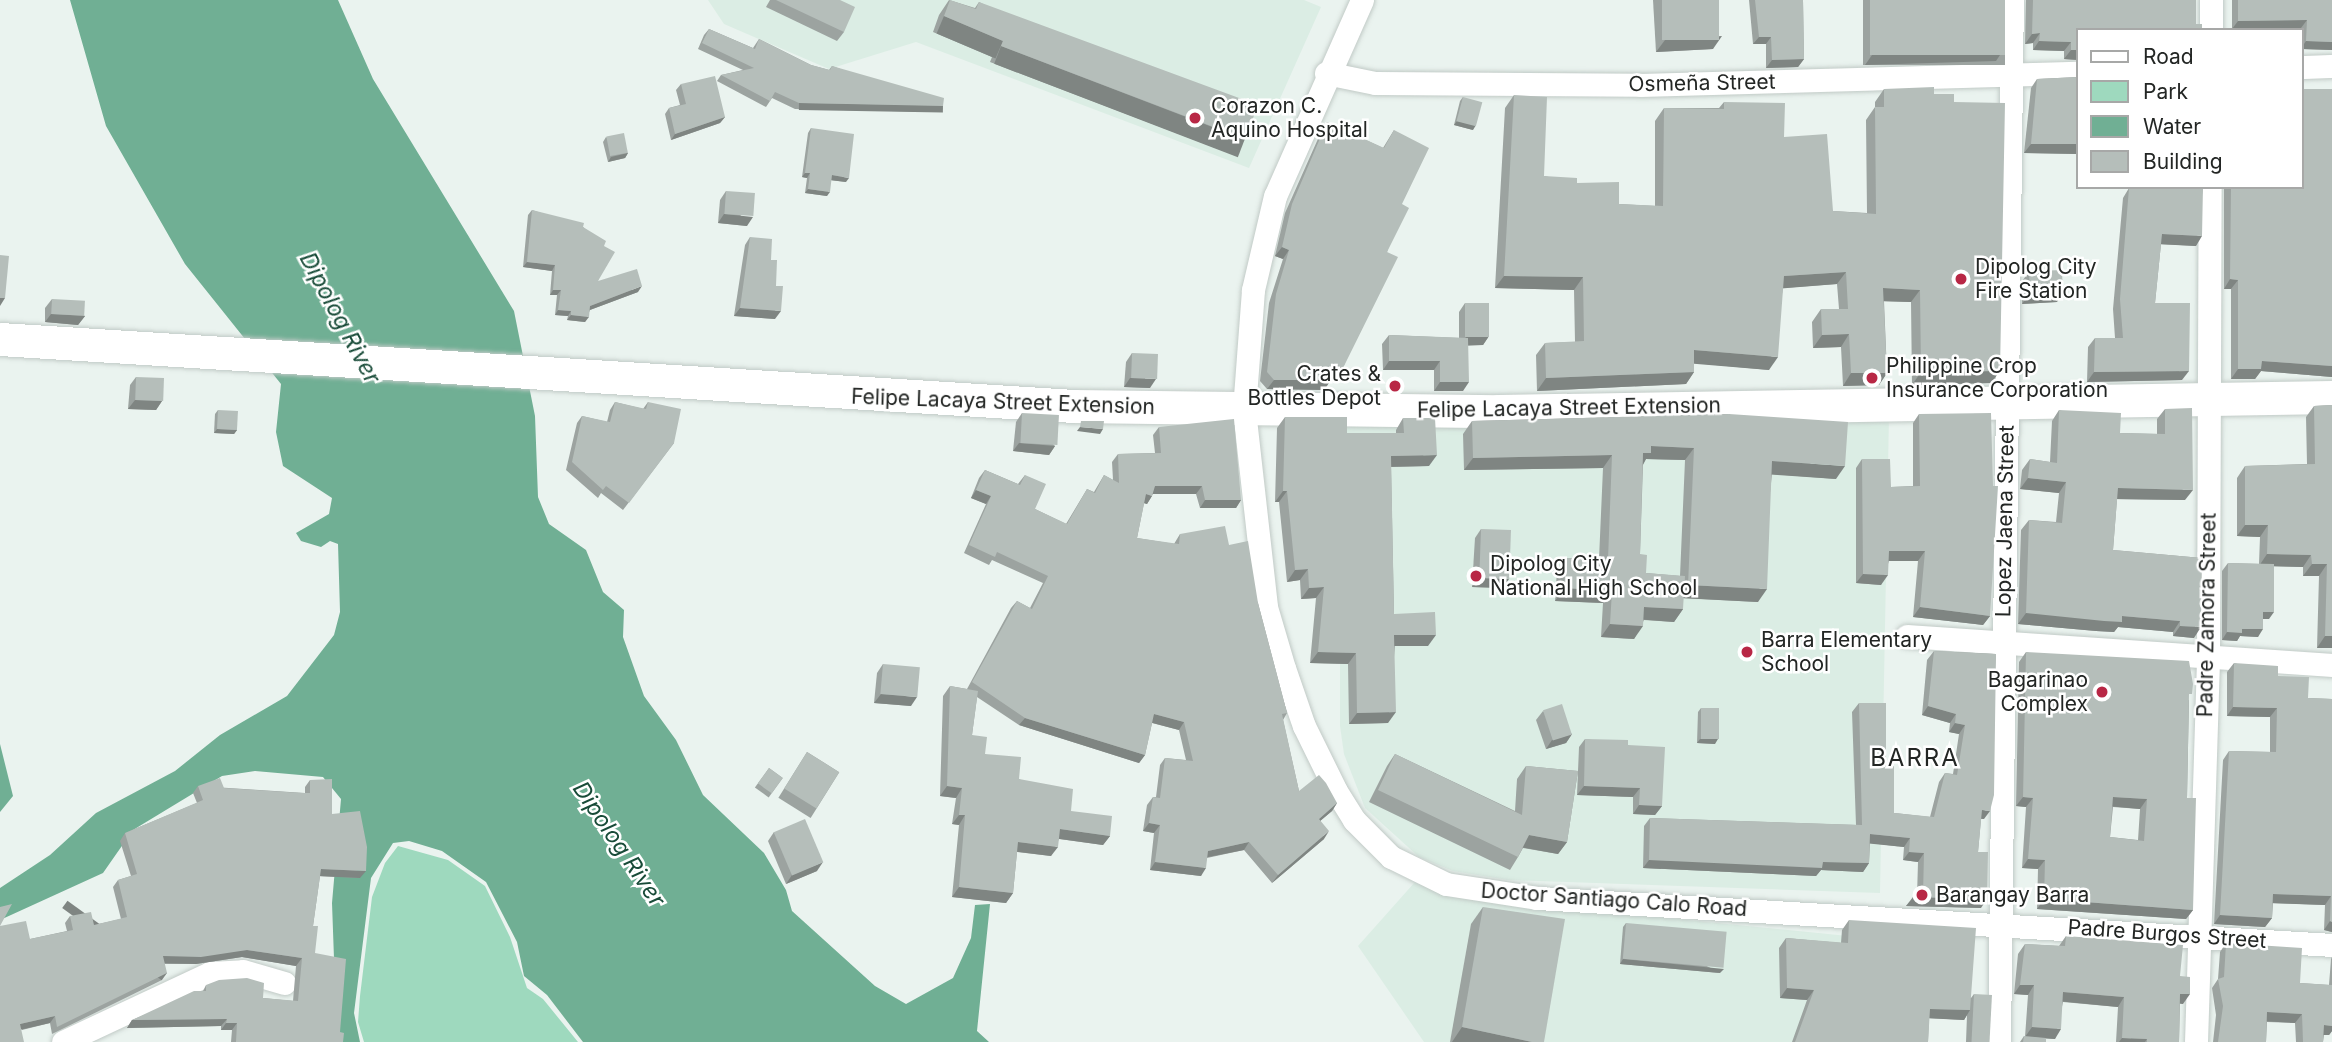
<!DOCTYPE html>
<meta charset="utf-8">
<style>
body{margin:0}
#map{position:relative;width:2332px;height:1042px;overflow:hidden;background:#eaf3ef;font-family:Inter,sans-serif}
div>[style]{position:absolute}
.built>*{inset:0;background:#dbede4}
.green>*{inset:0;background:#9ed9be}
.water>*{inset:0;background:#70af94}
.roads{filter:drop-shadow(0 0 2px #c1cac6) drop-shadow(0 0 2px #c1cac6)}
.minor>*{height:23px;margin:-11.5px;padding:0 11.5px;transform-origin:11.5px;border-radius:11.5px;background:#fff}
.secondary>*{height:33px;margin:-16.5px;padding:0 16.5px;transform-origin:16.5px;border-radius:16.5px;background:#fff}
.wall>*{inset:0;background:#9ca3a0;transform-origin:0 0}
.shaded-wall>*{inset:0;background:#7f8582;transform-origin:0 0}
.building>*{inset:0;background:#b5beba;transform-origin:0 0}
.dots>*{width:19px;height:19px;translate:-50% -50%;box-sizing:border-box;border:4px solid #fff;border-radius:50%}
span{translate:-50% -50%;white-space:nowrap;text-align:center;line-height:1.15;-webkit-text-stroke:5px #fff;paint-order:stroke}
.street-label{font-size:21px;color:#232624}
.poi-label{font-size:21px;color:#232624}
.left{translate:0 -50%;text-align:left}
.right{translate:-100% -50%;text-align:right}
.water-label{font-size:23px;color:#184b38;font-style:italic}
.quarter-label{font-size:24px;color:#232624;letter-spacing:2px}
.legend{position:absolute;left:2076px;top:28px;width:228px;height:161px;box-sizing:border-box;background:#fff;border:2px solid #a7a8a7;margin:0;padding:9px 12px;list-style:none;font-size:21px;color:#232624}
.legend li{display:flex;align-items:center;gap:14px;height:35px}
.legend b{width:35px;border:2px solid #a7a8a7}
</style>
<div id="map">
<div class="built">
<i style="clip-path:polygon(708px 0,1304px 0,1321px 7px,1249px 168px,916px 42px,829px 69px,724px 24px)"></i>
<i style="clip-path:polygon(1889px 415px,1880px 893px,1508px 880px,1453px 871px,1419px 857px,1365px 808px,1344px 754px,1340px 726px,1340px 426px)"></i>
<i style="clip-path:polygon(1415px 882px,1442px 893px,1526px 904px,1878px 939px,1846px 1042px,1424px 1042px,1358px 946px)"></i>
</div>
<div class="green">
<i style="clip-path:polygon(398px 846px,448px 860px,485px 886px,510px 937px,527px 988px,543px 999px,578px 1042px,364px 1042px,358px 1022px,360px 996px,372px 897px,385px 863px)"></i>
</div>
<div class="water">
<i style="clip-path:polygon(70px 0,338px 0,373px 79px,514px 311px,535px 416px,538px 497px,549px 524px,586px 550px,603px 592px,624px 610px,623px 637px,644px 696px,676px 740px,703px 795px,764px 853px,786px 890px,792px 911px,875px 986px,906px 1004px,953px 978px,971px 938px,975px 905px,990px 904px,977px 1031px,989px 1042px,583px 1042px,547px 995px,524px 976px,517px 942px,486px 882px,442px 851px,409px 841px,393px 843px,371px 878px,354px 1013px,360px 1042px,337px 1042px,332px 903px,341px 799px,323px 777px,255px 771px,222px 776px,133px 830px,103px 873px,0 920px,0 888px,50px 855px,96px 813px,175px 771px,220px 735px,287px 696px,334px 635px,340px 612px,338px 544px,330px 541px,321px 547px,301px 541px,296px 533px,329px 514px,332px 498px,283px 466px,276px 432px,281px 384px,185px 264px,106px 126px)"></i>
<i style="clip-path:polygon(0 744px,13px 796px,0 812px)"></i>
</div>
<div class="roads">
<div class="minor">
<i style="left:1362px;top:0;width:214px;rotate:113.9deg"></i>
<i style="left:1275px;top:196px;width:97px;rotate:103.2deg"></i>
<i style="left:1253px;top:290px;width:120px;rotate:94.3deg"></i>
<i style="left:1244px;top:410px;width:198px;rotate:83.6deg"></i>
<i style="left:1266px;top:607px;width:64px;rotate:73.6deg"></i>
<i style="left:1284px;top:668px;width:61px;rotate:71deg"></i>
<i style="left:1304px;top:726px;width:72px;rotate:63.8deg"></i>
<i style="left:1336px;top:791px;width:34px;rotate:58deg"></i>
<i style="left:1354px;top:820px;width:52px;rotate:45deg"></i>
<i style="left:1391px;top:857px;width:61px;rotate:26.1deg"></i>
<i style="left:1446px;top:884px;width:92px;rotate:8.7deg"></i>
<i style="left:1537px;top:898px;width:796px;rotate:3.38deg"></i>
<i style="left:2211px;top:30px;width:30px;rotate:-90deg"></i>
<i style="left:2302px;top:67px;width:30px;rotate:-2deg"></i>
<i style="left:1326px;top:73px;width:50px;rotate:11.5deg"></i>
<i style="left:1375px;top:83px;width:265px;rotate:0.4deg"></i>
<i style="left:1640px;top:85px;width:438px;rotate:-1.6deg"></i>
<i style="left:1907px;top:636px;width:426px;rotate:3.9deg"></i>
<i style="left:63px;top:1042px;width:162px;rotate:-25.1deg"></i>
<i style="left:210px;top:973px;width:33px;rotate:-3deg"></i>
<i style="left:243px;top:971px;width:43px;rotate:16.3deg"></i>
<i style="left:1999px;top:1042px;width:1042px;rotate:-89.29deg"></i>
<i style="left:2196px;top:1042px;width:385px;rotate:-88.2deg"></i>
<i style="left:2208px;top:657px;width:470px;rotate:-89.8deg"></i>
</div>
<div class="secondary">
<i style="left:0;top:339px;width:1075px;rotate:3.57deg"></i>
<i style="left:1073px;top:406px;width:426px;rotate:0.7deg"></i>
<i style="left:1499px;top:411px;width:833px;rotate:-0.96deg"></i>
</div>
</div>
<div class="wall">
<i style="clip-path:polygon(770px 0,840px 0,844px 32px,837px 41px,766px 7px)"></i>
<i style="clip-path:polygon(949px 0,975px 8px,979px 2px,1245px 139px,1234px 155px,990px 62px,992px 57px,933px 32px,939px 15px)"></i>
<i style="clip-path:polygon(1653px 0,1719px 0,1713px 49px,1656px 52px)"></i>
<i style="clip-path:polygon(1749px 0,1803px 0,1804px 59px,1798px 67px,1766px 68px,1766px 44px,1753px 44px)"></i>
<i style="left:1863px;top:0;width:142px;height:65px"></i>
<i style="clip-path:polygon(2026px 0,2196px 0,2078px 30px,2078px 60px,2064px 59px,2064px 51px,2033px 50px,2033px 43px,2025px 44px)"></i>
<i style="clip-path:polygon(2232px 0,2332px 0,2332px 50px,2302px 49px,2302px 30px,2301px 28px,2232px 29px)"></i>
<i style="clip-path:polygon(709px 29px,753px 48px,759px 39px,811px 65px,829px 70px,832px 66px,943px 106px,938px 112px,795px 109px,772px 98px,766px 107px,717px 81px,721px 75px,743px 70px,698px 49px,704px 35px)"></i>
<i style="clip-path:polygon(2078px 77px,2078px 154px,2024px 153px,2031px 88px,2037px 79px)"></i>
<i style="clip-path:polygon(681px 84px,725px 117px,720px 123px,671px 140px,665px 114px,669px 108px,680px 105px,676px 90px)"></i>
<i style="clip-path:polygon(1884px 89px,1934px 94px,1954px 102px,2000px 371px,1991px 383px,1912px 385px,1911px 302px,1884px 301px,1887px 373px,1879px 385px,1843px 386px,1841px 347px,1813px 348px,1812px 322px,1821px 309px,1839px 309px,1837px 284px,1783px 288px,1769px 370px,1694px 363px,1694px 372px,1686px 384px,1537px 391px,1536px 355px,1545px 343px,1575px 342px,1574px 290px,1495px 288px,1505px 108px,1514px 95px,1544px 176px,1577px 183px,1619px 204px,1655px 206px,1655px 121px,1664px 108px,1719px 108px,1724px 102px,1784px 137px,1833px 211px,1867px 213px,1866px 120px,1875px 107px,1875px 102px)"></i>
<i style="clip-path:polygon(2332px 89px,2332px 377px,2261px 371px,2255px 379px,2231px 379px,2231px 289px,2224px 289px,2224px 187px,2302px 187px)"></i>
<i style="clip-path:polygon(1463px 97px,1473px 130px,1454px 125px,1460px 101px)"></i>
<i style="clip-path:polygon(1327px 122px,1383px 148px,1394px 130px,1402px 204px,1387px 252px,1343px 368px,1336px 378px,1331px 375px,1331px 380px,1324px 390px,1267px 389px,1260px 381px,1269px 303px,1283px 259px,1275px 256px,1285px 213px,1321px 132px)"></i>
<i style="clip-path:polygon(811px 128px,846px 182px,831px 180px,827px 196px,805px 193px,807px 178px,802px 177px,808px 133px)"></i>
<i style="clip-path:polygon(606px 137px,628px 153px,625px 158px,608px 162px,603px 142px)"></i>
<i style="clip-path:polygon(2148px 187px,2203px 187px,2196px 246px,2161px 244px,2155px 303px,2182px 380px,2087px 382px,2088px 347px,2095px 338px,2115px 338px,2113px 309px,2123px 198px,2129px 188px,2148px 189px)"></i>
<i style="clip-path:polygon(726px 191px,747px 226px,718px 223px,720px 200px)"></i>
<i style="clip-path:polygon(532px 210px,583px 227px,604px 246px,598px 281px,638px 292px,590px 310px,585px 322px,567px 320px,568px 316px,555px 315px,557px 295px,550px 295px,552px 271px,523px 267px,528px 215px)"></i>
<i style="clip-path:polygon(750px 237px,771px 260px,776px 286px,775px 319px,734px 316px,745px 245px)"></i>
<i style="clip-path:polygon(2029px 272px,2057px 302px,2022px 304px,2022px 281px)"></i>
<i style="clip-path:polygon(52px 299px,85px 316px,78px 325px,45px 322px,45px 308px)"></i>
<i style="clip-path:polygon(1465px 303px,1489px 336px,1483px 345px,1468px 345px,1463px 391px,1434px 391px,1434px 370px,1383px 370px,1382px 344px,1389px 335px,1459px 338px,1459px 312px)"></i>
<i style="clip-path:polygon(1132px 353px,1150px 388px,1124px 387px,1126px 362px)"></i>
<i style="clip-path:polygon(136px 377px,162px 401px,156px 410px,128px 409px,130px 385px)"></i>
<i style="clip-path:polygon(615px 402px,643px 409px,648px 402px,674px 443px,623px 510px,601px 493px,598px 498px,566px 470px,577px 423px,582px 416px,607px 422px,610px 410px)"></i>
<i style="clip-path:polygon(2332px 405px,2332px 648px,2317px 648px,2319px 576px,2303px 576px,2303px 567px,2274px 566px,2269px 619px,2263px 619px,2258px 637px,2240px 636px,2237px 641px,2222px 640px,2222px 571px,2228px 563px,2259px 564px,2260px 537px,2237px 536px,2237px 478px,2245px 466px,2307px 464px,2306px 417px,2314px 406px)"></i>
<i style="clip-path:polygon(2165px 409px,2185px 500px,2117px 499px,2113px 550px,2202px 558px,2194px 638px,2173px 636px,2173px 632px,2118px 627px,2114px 632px,2096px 631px,2018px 624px,2021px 530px,2029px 520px,2056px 522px,2059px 493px,2020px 489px,2022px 470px,2030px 459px,2050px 462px,2052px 421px,2059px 410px,2120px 433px,2157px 434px,2157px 419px)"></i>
<i style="clip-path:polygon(218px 410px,237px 430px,234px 434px,214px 433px,215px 414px)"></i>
<i style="clip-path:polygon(1022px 413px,1055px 446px,1049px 455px,1013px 451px,1016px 422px)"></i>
<i style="clip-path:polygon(evenodd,1729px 414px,1836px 479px,1772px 474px,1758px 602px,1683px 598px,1683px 609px,1674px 622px,1644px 620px,1634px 639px,1601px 637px,1603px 603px,1555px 601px,1557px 570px,1566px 558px,1599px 559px,1603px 468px,1464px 470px,1463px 434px,1472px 421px,1729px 414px,1646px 459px,1685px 460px,1680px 576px,1646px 573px,1640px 554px,1643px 465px,1646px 459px)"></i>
<i style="clip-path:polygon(1919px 414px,1990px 616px,1983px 625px,1913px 617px,1918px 561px,1889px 561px,1881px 585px,1856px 583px,1856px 468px,1862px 459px,1891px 487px,1913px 486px,1913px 423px)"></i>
<i style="clip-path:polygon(1285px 417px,1347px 433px,1396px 433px,1396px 430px,1403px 418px,1429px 466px,1391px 467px,1394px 614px,1428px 646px,1395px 646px,1388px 723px,1349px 724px,1348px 664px,1310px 663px,1316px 598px,1301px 599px,1300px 580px,1287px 582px,1279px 502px,1275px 502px,1277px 428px)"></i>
<i style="clip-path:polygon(1159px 427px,1241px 500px,1236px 508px,1200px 508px,1196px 494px,1153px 494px,1147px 504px,1144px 503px,1137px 538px,1174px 544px,1180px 534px,1229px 545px,1258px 603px,1287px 713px,1283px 720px,1299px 791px,1337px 803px,1332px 811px,1320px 821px,1324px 839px,1272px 883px,1244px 850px,1207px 858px,1201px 876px,1150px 870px,1154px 833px,1143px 831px,1147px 805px,1153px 797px,1156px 797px,1160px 765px,1165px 758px,1186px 760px,1179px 730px,1152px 723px,1145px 755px,1139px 763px,1019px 725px,977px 697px,972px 735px,985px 754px,1019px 779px,1110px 836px,1103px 845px,1059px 839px,1051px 856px,1017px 852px,1013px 893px,1006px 903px,952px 897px,959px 825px,952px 824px,956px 798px,940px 796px,943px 696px,950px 686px,967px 689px,1011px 608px,1017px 601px,1030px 608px,1043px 583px,992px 560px,989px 565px,964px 553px,986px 504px,971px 498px,979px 478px,985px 470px,1018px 484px,1025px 475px,1035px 509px,1066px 524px,1087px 489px,1094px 492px,1104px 475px,1113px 480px,1112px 462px,1118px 454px,1155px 453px,1153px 435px)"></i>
<i style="clip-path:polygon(1481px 529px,1503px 588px,1472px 587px,1475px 538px)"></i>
<i style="clip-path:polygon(1934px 651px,1996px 654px,1984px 819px,1981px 819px,1978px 852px,1981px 908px,1906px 906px,1917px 896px,1918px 862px,1903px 860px,1904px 847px,1870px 843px,1869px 863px,1863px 872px,1821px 870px,1816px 876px,1643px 868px,1644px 826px,1650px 818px,1856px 825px,1852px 712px,1859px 703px,1886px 767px,1894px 813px,1930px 817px,1939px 782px,1945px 773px,1953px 774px,1959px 734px,1949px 732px,1950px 723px,1922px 715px,1927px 660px)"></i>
<i style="clip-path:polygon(evenodd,2026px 652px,2189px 700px,2187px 798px,2193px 910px,2186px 919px,2037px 909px,2038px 869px,2022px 868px,2026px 807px,2016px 806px,2019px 662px,2026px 652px,2113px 807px,2140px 809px,2138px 840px,2110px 837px,2113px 807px)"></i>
<i style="clip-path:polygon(2234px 663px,2278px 676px,2308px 698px,2332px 699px,2332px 932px,2324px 930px,2325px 905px,2273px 903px,2272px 918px,2265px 927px,2214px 924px,2223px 760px,2229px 751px,2270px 752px,2270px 717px,2227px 716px,2227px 672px)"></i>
<i style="clip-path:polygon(883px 664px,911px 706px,874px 703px,877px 673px)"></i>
<i style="clip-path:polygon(1701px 708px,1715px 744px,1697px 743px,1698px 712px)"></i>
<i style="clip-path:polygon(1543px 711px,1572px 734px,1566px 743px,1546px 749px,1536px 720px)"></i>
<i style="clip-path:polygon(1585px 739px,1628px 745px,1662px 806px,1655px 815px,1633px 814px,1633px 797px,1577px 795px,1578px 771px,1567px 842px,1558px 854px,1523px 848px,1518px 857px,1510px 870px,1369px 802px,1387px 766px,1395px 754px,1515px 811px,1517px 779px,1526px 766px,1578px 771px,1579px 747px)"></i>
<i style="left:807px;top:752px;width:38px;height:54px;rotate:32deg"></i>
<i style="left:769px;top:768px;width:17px;height:24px;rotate:36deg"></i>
<i style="clip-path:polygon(310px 780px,332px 814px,360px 878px,320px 876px,313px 926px,315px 953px,343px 1042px,231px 1042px,232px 1030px,221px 1030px,221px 1026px,127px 1028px,132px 1020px,203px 991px,206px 985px,263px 998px,293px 1001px,296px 966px,242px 957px,196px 964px,165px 964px,162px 980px,52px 1034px,50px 1023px,22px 1030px,0 926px,30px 939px,67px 931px,65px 923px,70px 916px,94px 925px,121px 919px,113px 887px,118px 880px,131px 876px,120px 841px,125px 833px,197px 803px,193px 793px,198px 786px,305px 793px,305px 787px)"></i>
<i style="clip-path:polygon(774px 832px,817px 871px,786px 884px,768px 841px)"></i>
<i style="clip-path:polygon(1483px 907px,1544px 1042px,1450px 1042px,1471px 924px)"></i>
<i style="clip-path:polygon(1849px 920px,1971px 998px,1974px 994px,1989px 1042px,1966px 1042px,1967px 1015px,1964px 1020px,1929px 1018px,1928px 1042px,1792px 1042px,1807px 1000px,1780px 998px,1779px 948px,1786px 938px,1841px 943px,1842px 930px)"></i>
<i style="clip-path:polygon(1626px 923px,1720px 973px,1620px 964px,1623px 927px)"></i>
<i style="clip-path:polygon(2066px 936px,2180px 976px,2183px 1004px,2180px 1003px,2179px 1042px,2116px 1042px,2118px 1007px,2063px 1002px,2055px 1039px,2030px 1037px,2046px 1042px,2020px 1042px,2024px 1036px,2025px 1037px,2028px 995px,2014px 994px,2018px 954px,2025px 944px,2059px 946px)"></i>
<i style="clip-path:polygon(2226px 943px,2300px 983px,2329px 985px,2331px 959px,2332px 957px,2332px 1031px,2329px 1035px,2324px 1035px,2323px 1042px,2296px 1042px,2295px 1023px,2267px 1022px,2266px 1042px,2213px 1042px,2216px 1015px,2212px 988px,2218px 979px,2220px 952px)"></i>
</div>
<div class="shaded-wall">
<i style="left:944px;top:16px;width:64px;height:19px;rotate:23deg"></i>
<i style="clip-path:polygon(2307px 20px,2301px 28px,2232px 29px,2238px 21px)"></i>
<i style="clip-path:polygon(2040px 33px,2033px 43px,2025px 44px,2032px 34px)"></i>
<i style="clip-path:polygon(1722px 36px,1713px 49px,1656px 52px,1665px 40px)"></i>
<i style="clip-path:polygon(1759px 37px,1771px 37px,1766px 44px,1753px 44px)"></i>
<i style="clip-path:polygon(2039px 41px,2071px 42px,2064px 51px,2033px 50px)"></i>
<i style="clip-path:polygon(2306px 41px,2332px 42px,2332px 50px,2302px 49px,2302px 47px)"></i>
<i style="left:1001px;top:46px;width:261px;height:19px;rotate:21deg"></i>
<i style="clip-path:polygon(2071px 50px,2078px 50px,2078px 60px,2064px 59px)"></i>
<i style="clip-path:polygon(2002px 52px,1996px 61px,1865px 65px,1872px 55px)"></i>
<i style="clip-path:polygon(1804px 59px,1798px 67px,1766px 68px,1772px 60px)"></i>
<i style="left:799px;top:103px;width:144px;height:7px;rotate:1deg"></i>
<i style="clip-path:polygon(725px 117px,720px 123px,671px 140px,675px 134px)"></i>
<i style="clip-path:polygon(1457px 121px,1476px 125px,1473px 130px,1454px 125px)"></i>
<i style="clip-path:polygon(2031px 144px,2078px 144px,2078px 154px,2024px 153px)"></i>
<i style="clip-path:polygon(628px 153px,625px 158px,608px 162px,611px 157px)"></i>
<i style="clip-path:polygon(805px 173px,810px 173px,807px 178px,802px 177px)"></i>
<i style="clip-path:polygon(832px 175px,849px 178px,846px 182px,829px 180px)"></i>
<i style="clip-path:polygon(808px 189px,830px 192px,827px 196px,805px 193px)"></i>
<i style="clip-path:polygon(724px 214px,753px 217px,747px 226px,718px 223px)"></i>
<i style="clip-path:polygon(2162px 234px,2202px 236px,2196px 246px,2155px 244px)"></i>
<i style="clip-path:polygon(1282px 247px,1289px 250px,1283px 259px,1275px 256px)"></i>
<i style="clip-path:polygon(527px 262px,555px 265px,552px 271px,523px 267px)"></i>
<i style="clip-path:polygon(1846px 272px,1837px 284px,1775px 289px,1784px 276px)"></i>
<i style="clip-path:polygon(1504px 276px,1583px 277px,1574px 290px,1495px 288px)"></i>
<i style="clip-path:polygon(2230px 279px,2238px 280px,2231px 289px,2224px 289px)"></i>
<i style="clip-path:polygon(642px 286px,638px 292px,587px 311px,590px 306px)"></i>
<i style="clip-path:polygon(1883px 288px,1920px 290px,1911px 302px,1874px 301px)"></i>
<i style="clip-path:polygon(553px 290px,561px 290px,557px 295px,550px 295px)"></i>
<i style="clip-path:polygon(2063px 293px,2057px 302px,2022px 304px,2028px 295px)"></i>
<i style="clip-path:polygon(0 298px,5px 298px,0 306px)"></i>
<i style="clip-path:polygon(740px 308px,781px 311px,775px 319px,734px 316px)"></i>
<i style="clip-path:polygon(558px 310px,571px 311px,568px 316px,555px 315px)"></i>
<i style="clip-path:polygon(51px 314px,85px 316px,78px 325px,45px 322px)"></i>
<i style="clip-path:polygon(571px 315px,589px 317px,585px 322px,567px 320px)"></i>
<i style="clip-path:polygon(1849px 334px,1841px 347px,1813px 348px,1822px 335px)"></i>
<i style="clip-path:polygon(1489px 336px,1483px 345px,1460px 346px,1466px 337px)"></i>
<i style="clip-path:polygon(1694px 350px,1778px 357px,1769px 370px,1685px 363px)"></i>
<i style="clip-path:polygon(1389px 361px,1440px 361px,1434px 370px,1383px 370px)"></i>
<i style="clip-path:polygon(2262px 361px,2332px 366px,2332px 377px,2261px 371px,2255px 379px,2231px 379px,2238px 369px)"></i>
<i style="clip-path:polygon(2000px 371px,1991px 383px,1912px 385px,1921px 372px)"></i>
<i style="clip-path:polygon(2189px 371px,2182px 380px,2087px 382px,2094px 372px)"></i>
<i style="clip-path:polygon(1694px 372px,1686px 384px,1537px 391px,1546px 378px)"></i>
<i style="clip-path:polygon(1851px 373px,1887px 373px,1879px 385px,1843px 386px)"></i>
<i style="clip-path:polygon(1130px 378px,1156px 379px,1150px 388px,1124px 387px)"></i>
<i style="clip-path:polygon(1274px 380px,1331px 380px,1324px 390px,1267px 389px)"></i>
<i style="clip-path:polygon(1440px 382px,1469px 382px,1463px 391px,1434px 391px)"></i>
<i style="clip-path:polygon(135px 400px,162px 401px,156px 410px,128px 409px)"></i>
<i style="clip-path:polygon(1080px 427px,1103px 429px,1100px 434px,1077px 431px)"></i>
<i style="clip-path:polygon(217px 429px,237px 430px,234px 434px,214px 433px)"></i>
<i style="clip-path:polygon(1019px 443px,1055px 446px,1049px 455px,1013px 451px)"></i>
<i style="clip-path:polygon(1651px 446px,1694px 448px,1685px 460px,1646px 459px,1642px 466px,1643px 453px)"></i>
<i style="clip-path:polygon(1437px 455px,1429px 466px,1383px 467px,1391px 456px)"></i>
<i style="clip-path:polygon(1612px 455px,1603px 468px,1464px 470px,1473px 458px)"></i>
<i style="clip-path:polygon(1772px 461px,1845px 466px,1836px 479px,1763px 474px)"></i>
<i style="clip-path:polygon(2028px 478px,2066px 482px,2059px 493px,2020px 489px)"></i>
<i style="clip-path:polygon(1155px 486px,1202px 486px,1196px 494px,1149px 494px)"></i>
<i style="clip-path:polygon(2118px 488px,2193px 490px,2185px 500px,2110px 499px)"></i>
<i style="clip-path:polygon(976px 490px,991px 496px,986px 504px,971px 498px)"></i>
<i style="clip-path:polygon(1283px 491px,1287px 491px,1279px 502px,1275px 502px)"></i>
<i style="clip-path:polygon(1146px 494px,1152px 496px,1147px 504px,1140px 502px)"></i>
<i style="clip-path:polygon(1205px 500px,1241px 500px,1236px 508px,1200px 508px)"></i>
<i style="clip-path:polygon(2245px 525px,2268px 525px,2260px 537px,2237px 536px)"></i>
<i style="clip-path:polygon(1889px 551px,1925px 551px,1918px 561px,1883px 561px)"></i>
<i style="clip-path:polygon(2267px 554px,2311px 555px,2303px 567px,2259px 566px)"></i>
<i style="clip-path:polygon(2312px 564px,2327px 564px,2319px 576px,2303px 576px)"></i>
<i style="clip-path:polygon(1308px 569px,1300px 580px,1287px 582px,1295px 570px)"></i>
<i style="clip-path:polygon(1863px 574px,1888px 575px,1881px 585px,1856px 583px)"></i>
<i style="clip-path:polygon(1479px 578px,1509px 579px,1503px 588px,1472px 587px)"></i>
<i style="clip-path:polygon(1688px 585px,1767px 589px,1758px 602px,1679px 598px)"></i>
<i style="clip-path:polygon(1324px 587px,1316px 598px,1301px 599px,1309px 588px)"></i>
<i style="clip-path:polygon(1564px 588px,1612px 591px,1603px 603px,1555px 601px)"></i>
<i style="clip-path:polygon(1644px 607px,1683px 609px,1674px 622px,1635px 619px)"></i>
<i style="clip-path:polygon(1920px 607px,1990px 616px,1983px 625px,1913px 617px)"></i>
<i style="clip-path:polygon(2263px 612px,2274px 612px,2269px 619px,2258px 619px)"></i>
<i style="clip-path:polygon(2026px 613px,2122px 616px,2180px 621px,2173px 632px,2118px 627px,2114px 632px,2096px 631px,2018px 624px)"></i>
<i style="clip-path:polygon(1610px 624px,1643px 626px,1634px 639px,1601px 637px)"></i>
<i style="clip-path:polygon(2180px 626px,2201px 627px,2194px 638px,2173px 636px)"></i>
<i style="clip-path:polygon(2242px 629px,2263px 629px,2258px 637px,2240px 636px,2237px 641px,2222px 640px,2227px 632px)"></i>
<i style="clip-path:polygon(1394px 635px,1436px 635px,1428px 646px,1386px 646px)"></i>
<i style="clip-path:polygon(2325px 636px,2332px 636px,2332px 648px,2317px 648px)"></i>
<i style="clip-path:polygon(1318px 652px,1356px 653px,1348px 664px,1310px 663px)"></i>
<i style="clip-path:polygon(881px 694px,917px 697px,911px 706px,874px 703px)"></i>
<i style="clip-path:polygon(1928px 706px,1956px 714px,1950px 723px,1922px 715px)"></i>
<i style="clip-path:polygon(2233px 707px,2277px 708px,2270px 717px,2227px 716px)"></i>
<i style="clip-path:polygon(1396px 712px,1388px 723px,1349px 724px,1357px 713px)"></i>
<i style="clip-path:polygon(1154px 714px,1184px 722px,1179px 730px,1149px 722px)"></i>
<i style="clip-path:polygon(1025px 718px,1145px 755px,1139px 763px,1019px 725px)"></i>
<i style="clip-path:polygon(1955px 723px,1965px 725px,1959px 734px,1949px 732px)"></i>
<i style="clip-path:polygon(1572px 734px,1566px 743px,1546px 749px,1552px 740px)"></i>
<i style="clip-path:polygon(1700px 739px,1718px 739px,1715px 744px,1697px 743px)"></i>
<i style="clip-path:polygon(947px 786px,962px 788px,956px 798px,940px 796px)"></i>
<i style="clip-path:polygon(1584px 786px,1640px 788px,1633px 797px,1577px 795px)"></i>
<i style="clip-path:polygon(2023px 797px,2033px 798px,2026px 807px,2016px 806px)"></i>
<i style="clip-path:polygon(2113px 797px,2147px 799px,2140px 809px,2107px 806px)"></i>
<i style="clip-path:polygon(1337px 803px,1332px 811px,1313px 827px,1319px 819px)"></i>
<i style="clip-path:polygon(1639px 805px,1662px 806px,1655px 815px,1633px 814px)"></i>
<i style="clip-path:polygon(1982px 810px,1990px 811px,1984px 819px,1976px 818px)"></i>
<i style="clip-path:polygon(959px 815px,965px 815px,959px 825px,952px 824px)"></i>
<i style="clip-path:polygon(1149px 823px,1160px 825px,1154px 833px,1143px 831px)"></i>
<i style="clip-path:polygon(1060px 829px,1110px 836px,1103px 845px,1053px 838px)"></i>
<i style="clip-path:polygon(1329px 831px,1324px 839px,1272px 883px,1278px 875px)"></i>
<i style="clip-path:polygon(1870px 834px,1910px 838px,1904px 847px,1864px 843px)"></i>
<i style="clip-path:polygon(1529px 835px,1567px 842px,1558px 854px,1520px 847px)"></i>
<i style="clip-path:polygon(1018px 842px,1058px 847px,1051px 856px,1011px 851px)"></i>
<i style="clip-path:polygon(1249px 842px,1244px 850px,1203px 858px,1208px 851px)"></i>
<i style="clip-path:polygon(1909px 852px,1924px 853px,1918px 862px,1903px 860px)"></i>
<i style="clip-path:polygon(2028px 859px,2045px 860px,2038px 869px,2022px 868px)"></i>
<i style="clip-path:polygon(1649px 860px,1823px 862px,1869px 863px,1863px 872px,1821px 870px,1816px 876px,1643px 868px)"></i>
<i style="clip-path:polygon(823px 862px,817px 871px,786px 884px,792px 875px)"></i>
<i style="clip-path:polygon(1155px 862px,1206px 868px,1201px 876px,1150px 870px)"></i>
<i style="clip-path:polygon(321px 869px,366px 871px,360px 878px,316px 876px)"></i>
<i style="clip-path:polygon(959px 887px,1013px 893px,1006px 903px,952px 897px)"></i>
<i style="clip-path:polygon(2273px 894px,2331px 896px,2325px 905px,2267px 903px)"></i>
<i style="clip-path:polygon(1913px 897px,1987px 899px,1981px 908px,1906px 906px)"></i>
<i style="clip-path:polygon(2044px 899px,2193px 910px,2186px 919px,2037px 909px)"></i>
<i style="clip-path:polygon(2220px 915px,2272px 918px,2265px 927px,2214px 924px)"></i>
<i style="clip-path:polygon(2330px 921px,2332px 922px,2332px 932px,2324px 930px)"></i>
<i style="clip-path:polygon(247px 950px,302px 958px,296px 966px,242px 957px,196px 964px,158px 963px,163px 956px)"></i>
<i style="clip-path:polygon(1623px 959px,1724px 969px,1720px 973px,1620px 964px)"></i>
<i style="left:167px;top:973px;width:9px;height:123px;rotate:126deg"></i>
<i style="clip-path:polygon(2020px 985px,2034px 985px,2028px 995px,2014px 994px)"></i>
<i style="clip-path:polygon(1787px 988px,1814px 990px,1807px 1000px,1780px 998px)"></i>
<i style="clip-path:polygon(2063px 992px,2124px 997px,2118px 1007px,2057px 1001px)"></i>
<i style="clip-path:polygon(2180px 994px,2190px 994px,2183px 1004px,2173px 1003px)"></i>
<i style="clip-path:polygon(1930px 1009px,1970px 1010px,1964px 1020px,1923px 1018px)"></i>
<i style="clip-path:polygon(2267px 1012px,2302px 1014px,2295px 1023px,2261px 1021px)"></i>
<i style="clip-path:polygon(55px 1016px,50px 1023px,15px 1031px,20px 1024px)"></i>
<i style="clip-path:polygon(227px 1019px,221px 1026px,127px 1028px,132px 1020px)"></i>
<i style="clip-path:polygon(226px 1023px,237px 1023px,232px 1030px,221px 1030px)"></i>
<i style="clip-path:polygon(2324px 1025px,2332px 1026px,2332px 1031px,2329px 1035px,2318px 1035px)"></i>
<i style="clip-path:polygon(1462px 1027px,1532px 1042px,1452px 1042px)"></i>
<i style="clip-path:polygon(2032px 1027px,2061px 1029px,2055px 1039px,2025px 1037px)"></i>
<i style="clip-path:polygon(2122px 1038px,2147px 1039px,2145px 1042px,2119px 1042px)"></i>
</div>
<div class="building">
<i style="clip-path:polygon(776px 0,840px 0,855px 7px,844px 32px)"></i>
<i style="clip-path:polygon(950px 0,976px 9px,979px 2px,1258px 105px,1245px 139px,1001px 46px,1003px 41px,944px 16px)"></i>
<i style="left:1662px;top:0;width:57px;height:40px"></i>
<i style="clip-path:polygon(1755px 0,1803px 0,1804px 59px,1772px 60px,1771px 37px,1759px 37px)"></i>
<i style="left:1870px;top:0;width:135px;height:55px"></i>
<i style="clip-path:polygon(2033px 0,2196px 0,2196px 24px,2202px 24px,2202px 30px,2078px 30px,2078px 50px,2071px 50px,2071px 42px,2039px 41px,2040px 33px,2032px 34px)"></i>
<i style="clip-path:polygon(2238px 0,2332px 0,2332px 42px,2306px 41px,2307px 20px,2238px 21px)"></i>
<i style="clip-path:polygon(709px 29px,755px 49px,759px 39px,811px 65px,830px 70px,832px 66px,944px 98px,943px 106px,799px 103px,775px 92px,770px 101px,721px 75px,754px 68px,702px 43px)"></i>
<i style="clip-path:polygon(715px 76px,725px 117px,675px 134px,669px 108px,686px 104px,681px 84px)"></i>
<i style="clip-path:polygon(2078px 77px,2078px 144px,2031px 144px,2037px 79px)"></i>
<i style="clip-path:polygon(1934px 87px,1934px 94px,1954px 94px,1954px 102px,2005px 103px,2000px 371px,1921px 372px,1920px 290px,1883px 288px,1887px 373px,1851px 373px,1849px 334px,1822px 335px,1821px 309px,1848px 309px,1846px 272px,1784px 276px,1778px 357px,1694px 350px,1694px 372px,1546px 378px,1545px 343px,1584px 341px,1583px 277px,1504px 276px,1514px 95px,1547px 97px,1544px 176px,1577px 178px,1577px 183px,1619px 182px,1619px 204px,1663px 206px,1664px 108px,1724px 109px,1724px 102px,1785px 103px,1784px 137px,1827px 134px,1833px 211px,1876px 214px,1875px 107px,1884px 107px,1884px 89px)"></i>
<i style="clip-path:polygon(2302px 89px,2332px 89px,2332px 366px,2262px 361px,2261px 369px,2238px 369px,2238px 280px,2230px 279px,2231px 187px,2302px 187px)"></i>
<i style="left:1463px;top:97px;width:20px;height:25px;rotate:15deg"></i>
<i style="clip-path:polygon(1327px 122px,1384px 148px,1394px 130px,1429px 148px,1402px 204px,1409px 208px,1387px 252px,1398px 257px,1343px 368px,1333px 363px,1331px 380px,1274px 380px,1267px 372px,1276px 294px,1289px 250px,1282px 247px,1292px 204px)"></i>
<i style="clip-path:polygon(811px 128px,854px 134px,849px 178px,832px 175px,830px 192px,808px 189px,810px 173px,805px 173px)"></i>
<i style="left:624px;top:133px;width:20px;height:18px;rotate:79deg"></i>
<i style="clip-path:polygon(2155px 187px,2203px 187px,2202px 236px,2162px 234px,2155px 303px,2190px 303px,2189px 371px,2094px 372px,2095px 338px,2123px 338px,2120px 299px,2129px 188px,2155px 189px)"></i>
<i style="left:726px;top:191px;width:29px;height:23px;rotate:4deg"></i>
<i style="clip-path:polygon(532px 210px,584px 223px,583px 227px,606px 241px,604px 246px,615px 252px,598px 281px,637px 269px,642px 286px,590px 306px,589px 317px,571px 315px,571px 311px,558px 310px,561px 290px,553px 290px,555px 265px,527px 262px)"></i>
<i style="clip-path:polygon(750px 237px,772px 239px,771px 260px,777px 260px,776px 286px,783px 286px,781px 311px,740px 308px)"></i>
<i style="clip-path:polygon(0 255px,9px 256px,5px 298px,0 298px)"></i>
<i style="left:2062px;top:270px;width:23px;height:33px;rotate:88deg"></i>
<i style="left:52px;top:299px;width:33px;height:15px;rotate:3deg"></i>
<i style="left:1465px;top:303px;width:24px;height:34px"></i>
<i style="clip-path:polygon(1389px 335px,1468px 338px,1469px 382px,1440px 382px,1440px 361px,1389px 361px)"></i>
<i style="left:1132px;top:353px;width:26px;height:25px;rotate:2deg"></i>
<i style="left:136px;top:377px;width:28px;height:23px;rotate:2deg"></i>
<i style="clip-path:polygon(615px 402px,646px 409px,648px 402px,681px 409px,674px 443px,629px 503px,606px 486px,603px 490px,572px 462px,582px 416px,610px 422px)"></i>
<i style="clip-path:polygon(2332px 405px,2332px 636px,2325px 636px,2327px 564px,2312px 564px,2311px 555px,2267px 554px,2268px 525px,2245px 525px,2245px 466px,2315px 464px,2314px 406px)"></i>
<i style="clip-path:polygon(2192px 408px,2193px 490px,2118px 488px,2113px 550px,2202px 558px,2201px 627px,2180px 626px,2180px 621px,2122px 616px,2122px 622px,2104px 621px,2026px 613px,2029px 520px,2062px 523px,2066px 482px,2028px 478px,2030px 459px,2057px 463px,2059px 410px,2121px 413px,2120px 433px,2165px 434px,2165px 409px)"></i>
<i style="left:218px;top:410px;width:20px;height:19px;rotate:3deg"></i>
<i style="left:1022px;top:413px;width:37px;height:30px;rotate:3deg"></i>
<i style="clip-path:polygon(1991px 413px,1993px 486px,1998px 486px,1990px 616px,1920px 607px,1925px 551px,1889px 551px,1888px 575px,1863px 574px,1862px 459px,1890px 459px,1891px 487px,1920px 486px,1919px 414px)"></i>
<i style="clip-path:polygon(1729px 414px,1848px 422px,1845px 466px,1772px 461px,1767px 589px,1688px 585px,1694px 448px,1651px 446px,1651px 453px,1643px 453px,1640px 554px,1647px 555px,1646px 573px,1685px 576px,1683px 609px,1644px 607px,1643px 626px,1610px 624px,1612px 591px,1564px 588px,1566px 558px,1608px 559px,1612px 455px,1473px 458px,1472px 421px)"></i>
<i style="clip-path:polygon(1285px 417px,1347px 417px,1347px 433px,1404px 433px,1403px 418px,1435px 418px,1437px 455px,1391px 456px,1394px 614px,1435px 612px,1436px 635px,1394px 635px,1396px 712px,1357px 713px,1356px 653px,1318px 652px,1324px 587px,1309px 588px,1308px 569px,1295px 570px,1287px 491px,1283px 491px)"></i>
<i style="clip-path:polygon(1234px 419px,1241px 500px,1205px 500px,1202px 486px,1155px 486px,1152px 496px,1146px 494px,1137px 538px,1179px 544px,1180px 534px,1225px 526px,1229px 545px,1248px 541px,1258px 603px,1287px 713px,1282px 714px,1299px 791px,1319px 775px,1326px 783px,1337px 803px,1319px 819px,1329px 831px,1278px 875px,1249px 842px,1208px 851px,1206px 868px,1155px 862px,1160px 825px,1149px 823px,1153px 797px,1160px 798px,1165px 758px,1193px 761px,1184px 722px,1154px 714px,1145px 755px,1025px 718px,972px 682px,1017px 601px,1032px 609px,1048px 576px,997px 552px,995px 557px,969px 545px,991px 496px,976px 490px,985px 470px,1020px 485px,1025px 475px,1046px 484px,1035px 509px,1067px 524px,1087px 489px,1095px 493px,1104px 475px,1119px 483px,1118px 454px,1161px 453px,1159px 427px)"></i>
<i style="clip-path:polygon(1081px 421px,1104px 421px,1103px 429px,1080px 427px)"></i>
<i style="left:1481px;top:529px;width:30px;height:49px;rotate:2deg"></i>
<i style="clip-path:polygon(2228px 563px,2274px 564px,2274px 612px,2263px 612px,2263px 629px,2242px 629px,2242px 633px,2227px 632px)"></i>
<i style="clip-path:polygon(1934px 651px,1996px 654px,1994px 795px,1990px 811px,1982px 810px,1978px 852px,1988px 852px,1987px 899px,1913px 897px,1923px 895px,1924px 853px,1909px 852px,1910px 838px,1870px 834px,1869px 863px,1823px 862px,1822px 868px,1649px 860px,1650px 818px,1862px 825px,1859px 703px,1886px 703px,1886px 767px,1894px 766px,1894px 813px,1934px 817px,1945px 773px,1957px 775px,1965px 725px,1955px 723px,1956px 714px,1928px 706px)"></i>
<i style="clip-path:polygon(evenodd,2026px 652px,2189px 661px,2193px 684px,2192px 694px,2189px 694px,2187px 798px,2196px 798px,2193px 910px,2044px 899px,2045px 860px,2028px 859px,2033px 798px,2023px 797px,2026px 652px,2113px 797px,2147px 799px,2144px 841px,2110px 837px,2113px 797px)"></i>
<i style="clip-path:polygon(2234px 663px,2278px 666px,2278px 676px,2309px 677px,2308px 698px,2332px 699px,2332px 922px,2330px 921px,2331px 896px,2273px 894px,2272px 918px,2220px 915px,2229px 751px,2276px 752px,2277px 708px,2233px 707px)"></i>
<i style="left:883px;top:664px;width:37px;height:30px;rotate:5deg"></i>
<i style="clip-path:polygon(950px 686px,978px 691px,972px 735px,987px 737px,985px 754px,1021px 757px,1019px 779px,1073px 789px,1071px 811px,1112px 816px,1110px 836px,1060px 829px,1058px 847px,1018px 842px,1013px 893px,959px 887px,965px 815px,959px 815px,962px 788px,947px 786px)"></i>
<i style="left:1562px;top:704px;width:32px;height:20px;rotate:72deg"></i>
<i style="left:1701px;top:708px;width:18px;height:31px"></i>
<i style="clip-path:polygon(1585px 739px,1628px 740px,1628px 745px,1665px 747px,1662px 806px,1639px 805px,1640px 788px,1584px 786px)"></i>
<i style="left:807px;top:752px;width:38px;height:43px;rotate:32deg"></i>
<i style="clip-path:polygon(1395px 754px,1522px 815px,1526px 766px,1578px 771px,1567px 842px,1529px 835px,1518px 857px,1378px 790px)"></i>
<i style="left:769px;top:768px;width:17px;height:19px;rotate:36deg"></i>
<i style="clip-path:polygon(220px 778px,224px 788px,302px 793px,310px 793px,310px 780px,332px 779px,332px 814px,360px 811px,367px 847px,366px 871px,321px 869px,313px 926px,318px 926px,315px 953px,346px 959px,340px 1032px,344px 1033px,343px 1042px,236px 1042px,237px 1023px,226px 1023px,227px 1019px,132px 1020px,194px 991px,206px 991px,206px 985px,219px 980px,247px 978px,264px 983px,263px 998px,298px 1001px,302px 958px,247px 950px,201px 957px,163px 956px,167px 973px,57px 1027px,55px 1016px,20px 1024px,24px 1042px,0 1042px,0 907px,12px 904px,0 926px,26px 921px,30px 939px,73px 930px,70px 916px,91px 912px,94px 925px,127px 917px,118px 880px,137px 874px,125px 833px,203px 800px,198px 786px)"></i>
<i style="left:805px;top:819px;width:47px;height:34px;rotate:67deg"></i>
<i style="clip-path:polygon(1483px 907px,1565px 919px,1544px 1042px,1532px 1042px,1462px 1027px)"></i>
<i style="clip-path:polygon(1849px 920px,1976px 928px,1970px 1010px,1930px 1009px,1928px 1042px,1795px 1042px,1814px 990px,1787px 988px,1786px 938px,1848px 943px)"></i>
<i style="left:1626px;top:923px;width:101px;height:36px;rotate:5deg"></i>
<i style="clip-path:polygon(2066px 936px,2183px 945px,2180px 976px,2190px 977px,2190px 994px,2180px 994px,2179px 1042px,2147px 1042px,2147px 1039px,2122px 1038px,2124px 997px,2063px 992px,2061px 1029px,2032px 1027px,2034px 985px,2020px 985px,2025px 944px,2065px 946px)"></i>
<i style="clip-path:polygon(2226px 943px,2302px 948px,2300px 983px,2332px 985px,2332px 1026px,2324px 1025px,2323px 1042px,2303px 1042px,2302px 1014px,2267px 1012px,2266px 1042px,2218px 1042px,2223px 1006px,2218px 979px,2224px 977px)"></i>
<i style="left:1974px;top:994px;width:18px;height:48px;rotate:3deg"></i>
<i style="clip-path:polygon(2024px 1036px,2046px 1038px,2046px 1042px,2023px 1042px)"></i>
</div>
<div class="dots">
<i style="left:1195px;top:118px;background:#b82745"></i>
<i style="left:1961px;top:279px;background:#b82745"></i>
<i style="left:1872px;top:378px;background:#b82745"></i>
<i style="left:1395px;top:386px;background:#b82745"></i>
<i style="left:1476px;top:576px;background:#b82745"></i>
<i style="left:1747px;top:652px;background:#b82745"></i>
<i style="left:2102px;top:692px;background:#b82745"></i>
<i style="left:1922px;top:895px;background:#b82745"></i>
</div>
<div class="street-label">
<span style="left:1702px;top:83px;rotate:-1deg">Osmeña Street</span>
<span style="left:1003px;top:402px;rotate:2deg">Felipe Lacaya Street Extension</span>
<span style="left:1569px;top:408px;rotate:-1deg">Felipe Lacaya Street Extension</span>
<span style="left:2005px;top:521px;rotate:-89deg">Lopez Jaena Street</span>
<span style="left:2207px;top:615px;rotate:-89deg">Padre Zamora Street</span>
<span style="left:1614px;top:900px;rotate:4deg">Doctor Santiago Calo Road</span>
<span style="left:2167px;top:934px;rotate:4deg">Padre Burgos Street</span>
</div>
<div class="poi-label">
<span class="left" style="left:1211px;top:118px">Corazon C.<br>Aquino Hospital</span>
<span class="left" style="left:1975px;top:279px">Dipolog City<br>Fire Station</span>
<span class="left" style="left:1886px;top:378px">Philippine Crop<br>Insurance Corporation</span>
<span class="right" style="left:1381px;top:386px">Crates &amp;<br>Bottles Depot</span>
<span class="left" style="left:1490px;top:576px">Dipolog City<br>National High School</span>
<span class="left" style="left:1761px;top:652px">Barra Elementary<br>School</span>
<span class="right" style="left:2088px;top:692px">Bagarinao<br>Complex</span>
<span class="left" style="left:1936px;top:895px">Barangay Barra</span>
</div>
<div class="water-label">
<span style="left:340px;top:318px;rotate:62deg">Dipolog River</span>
<span style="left:619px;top:844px;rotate:56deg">Dipolog River</span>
</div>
<div class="quarter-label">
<span style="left:1915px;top:758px">BARRA</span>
</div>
<ul class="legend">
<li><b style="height:9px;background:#fff"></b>Road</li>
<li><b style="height:19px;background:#9ed9be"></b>Park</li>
<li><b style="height:19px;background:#70af94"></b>Water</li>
<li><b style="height:19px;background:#b5beba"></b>Building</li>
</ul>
</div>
